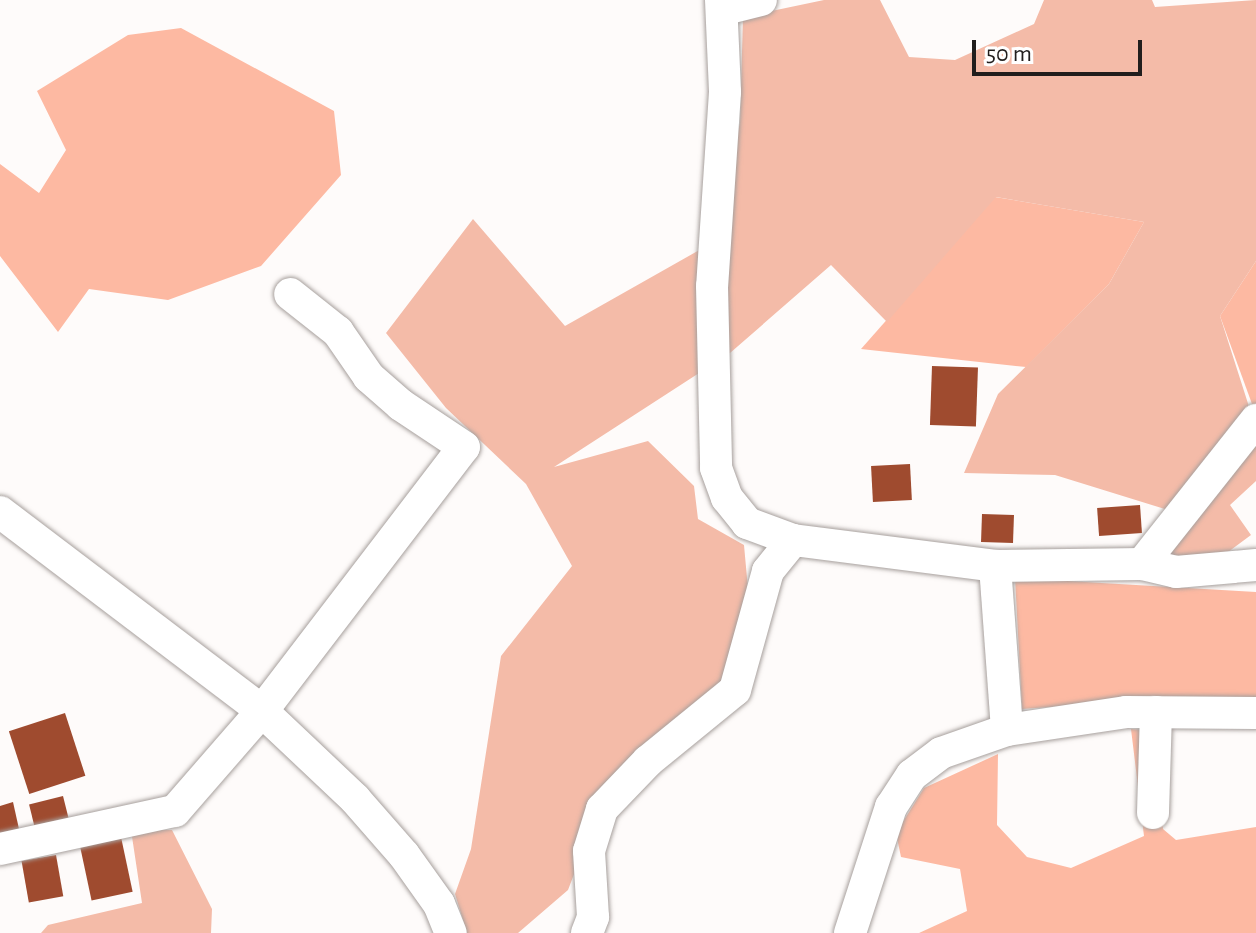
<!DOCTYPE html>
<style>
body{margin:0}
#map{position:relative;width:1256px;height:933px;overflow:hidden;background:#fefbfa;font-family:"Alegreya Sans",sans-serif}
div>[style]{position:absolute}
.green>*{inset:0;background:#fdb9a2}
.forest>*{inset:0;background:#f4bba8}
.building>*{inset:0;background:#9f4b2f;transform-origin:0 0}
.roads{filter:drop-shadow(0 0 2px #a7a09d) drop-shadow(0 0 2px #a7a09d)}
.minor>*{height:32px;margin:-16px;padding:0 16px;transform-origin:16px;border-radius:16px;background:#fff}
span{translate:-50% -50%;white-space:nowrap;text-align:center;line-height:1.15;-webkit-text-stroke:8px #fff;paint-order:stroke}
.scale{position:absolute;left:972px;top:40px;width:170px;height:36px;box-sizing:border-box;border:4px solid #211e1d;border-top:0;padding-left:10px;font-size:24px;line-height:28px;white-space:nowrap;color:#211e1d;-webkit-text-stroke:6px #fff;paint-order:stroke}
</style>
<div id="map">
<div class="green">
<i style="clip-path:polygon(181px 28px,334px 111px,341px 175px,261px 266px,168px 300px,89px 289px,58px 332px,0 256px,0 164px,39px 193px,66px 150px,37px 91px,128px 35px)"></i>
<i style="clip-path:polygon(995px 197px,1144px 222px,1109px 284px,1026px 367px,861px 349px)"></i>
<i style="clip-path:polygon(1256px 261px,1256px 415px,1220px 316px)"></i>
<i style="clip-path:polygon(1015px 578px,1256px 592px,1256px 705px,1133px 701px,1022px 709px)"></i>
<i style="clip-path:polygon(1131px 729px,1154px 731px,1163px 829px,1176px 840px,1256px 827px,1256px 933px,919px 933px,967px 911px,960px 869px,901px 857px,896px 833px,924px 788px,998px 754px,997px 825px,1027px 857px,1071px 868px,1144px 836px)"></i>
</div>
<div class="forest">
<i style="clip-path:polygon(824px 0,880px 0,909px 57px,955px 60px,1034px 24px,1044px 0,1152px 0,1155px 7px,1256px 0,1256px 261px,1220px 316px,1252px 416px,1168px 510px,1055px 475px,964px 473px,998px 394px,1109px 284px,1144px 222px,996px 197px,887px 322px,831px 265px,730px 353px,554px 467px,648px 441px,694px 486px,698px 519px,744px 545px,749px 600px,725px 690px,605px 793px,568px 890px,518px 933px,467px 933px,455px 894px,471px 849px,501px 656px,572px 566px,526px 484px,446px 408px,386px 333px,473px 219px,565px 326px,710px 244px,740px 123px,743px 17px)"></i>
<i style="clip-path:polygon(1256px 443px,1256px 481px,1230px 505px,1251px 535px,1224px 555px,1174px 564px,1158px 554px)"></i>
<i style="clip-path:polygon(131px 830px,172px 830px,212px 909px,211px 933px,41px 933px,48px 925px,142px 903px)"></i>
</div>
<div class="building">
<i style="left:932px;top:366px;width:46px;height:59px;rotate:2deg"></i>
<i style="left:910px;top:464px;width:36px;height:39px;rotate:87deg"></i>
<i style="left:1140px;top:505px;width:28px;height:43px;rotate:86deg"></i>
<i style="left:982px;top:514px;width:32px;height:28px;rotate:2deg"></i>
<i style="left:65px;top:713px;width:66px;height:59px;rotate:72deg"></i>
<i style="left:63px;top:796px;width:25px;height:35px;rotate:76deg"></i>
<i style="clip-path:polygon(13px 802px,19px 829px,0 834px,0 806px)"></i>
<i style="left:121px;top:837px;width:56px;height:42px;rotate:78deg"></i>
<i style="left:56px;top:855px;width:42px;height:35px;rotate:80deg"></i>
</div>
<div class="roads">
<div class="minor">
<i style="left:721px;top:0;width:92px;rotate:87.5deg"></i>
<i style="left:725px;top:92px;width:194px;rotate:93.8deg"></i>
<i style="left:712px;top:286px;width:182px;rotate:88.7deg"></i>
<i style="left:716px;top:468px;width:32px;rotate:70deg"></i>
<i style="left:727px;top:498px;width:32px;rotate:51deg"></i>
<i style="left:747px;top:523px;width:49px;rotate:20.3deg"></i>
<i style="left:793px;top:540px;width:204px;rotate:7.3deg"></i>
<i style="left:995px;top:566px;width:147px;rotate:-0.8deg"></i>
<i style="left:1142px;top:564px;width:35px;rotate:13deg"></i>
<i style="left:1176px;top:572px;width:80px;rotate:-5deg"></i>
<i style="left:725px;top:9px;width:37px;rotate:-14deg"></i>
<i style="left:0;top:512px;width:329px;rotate:37.2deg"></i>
<i style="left:262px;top:711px;width:128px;rotate:43.4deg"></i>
<i style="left:355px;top:799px;width:74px;rotate:48.8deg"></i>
<i style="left:404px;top:855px;width:60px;rotate:54.5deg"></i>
<i style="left:439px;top:904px;width:31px;rotate:68deg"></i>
<i style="left:1142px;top:564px;width:184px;rotate:-51.6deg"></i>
<i style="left:995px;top:566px;width:164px;rotate:85.8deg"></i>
<i style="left:1153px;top:813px;width:101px;rotate:-88.3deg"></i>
<i style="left:0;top:849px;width:179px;rotate:-12.3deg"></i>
<i style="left:175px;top:811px;width:133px;rotate:-49deg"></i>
<i style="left:262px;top:711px;width:332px;rotate:-52.6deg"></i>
<i style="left:464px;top:447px;width:76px;rotate:-146.3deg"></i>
<i style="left:401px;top:405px;width:43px;rotate:-138.8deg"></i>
<i style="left:369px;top:377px;width:55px;rotate:-124.6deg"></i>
<i style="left:338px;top:332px;width:61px;rotate:-141.6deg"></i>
<i style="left:587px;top:933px;width:17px;rotate:-69deg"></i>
<i style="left:593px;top:917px;width:66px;rotate:-93.5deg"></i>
<i style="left:589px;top:851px;width:44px;rotate:-72.8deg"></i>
<i style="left:602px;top:809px;width:66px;rotate:-46.2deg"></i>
<i style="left:648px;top:761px;width:112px;rotate:-39.2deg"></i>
<i style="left:735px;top:690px;width:123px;rotate:-74.5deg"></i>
<i style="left:768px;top:571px;width:40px;rotate:-51deg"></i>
<i style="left:850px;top:933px;width:133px;rotate:-72deg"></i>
<i style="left:891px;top:807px;width:38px;rotate:-57deg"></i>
<i style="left:912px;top:775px;width:36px;rotate:-37deg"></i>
<i style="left:941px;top:753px;width:70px;rotate:-19.2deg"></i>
<i style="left:1007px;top:730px;width:120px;rotate:-8.6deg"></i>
<i style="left:1126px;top:712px;width:130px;rotate:0.4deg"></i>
</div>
</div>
<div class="scale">50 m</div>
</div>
